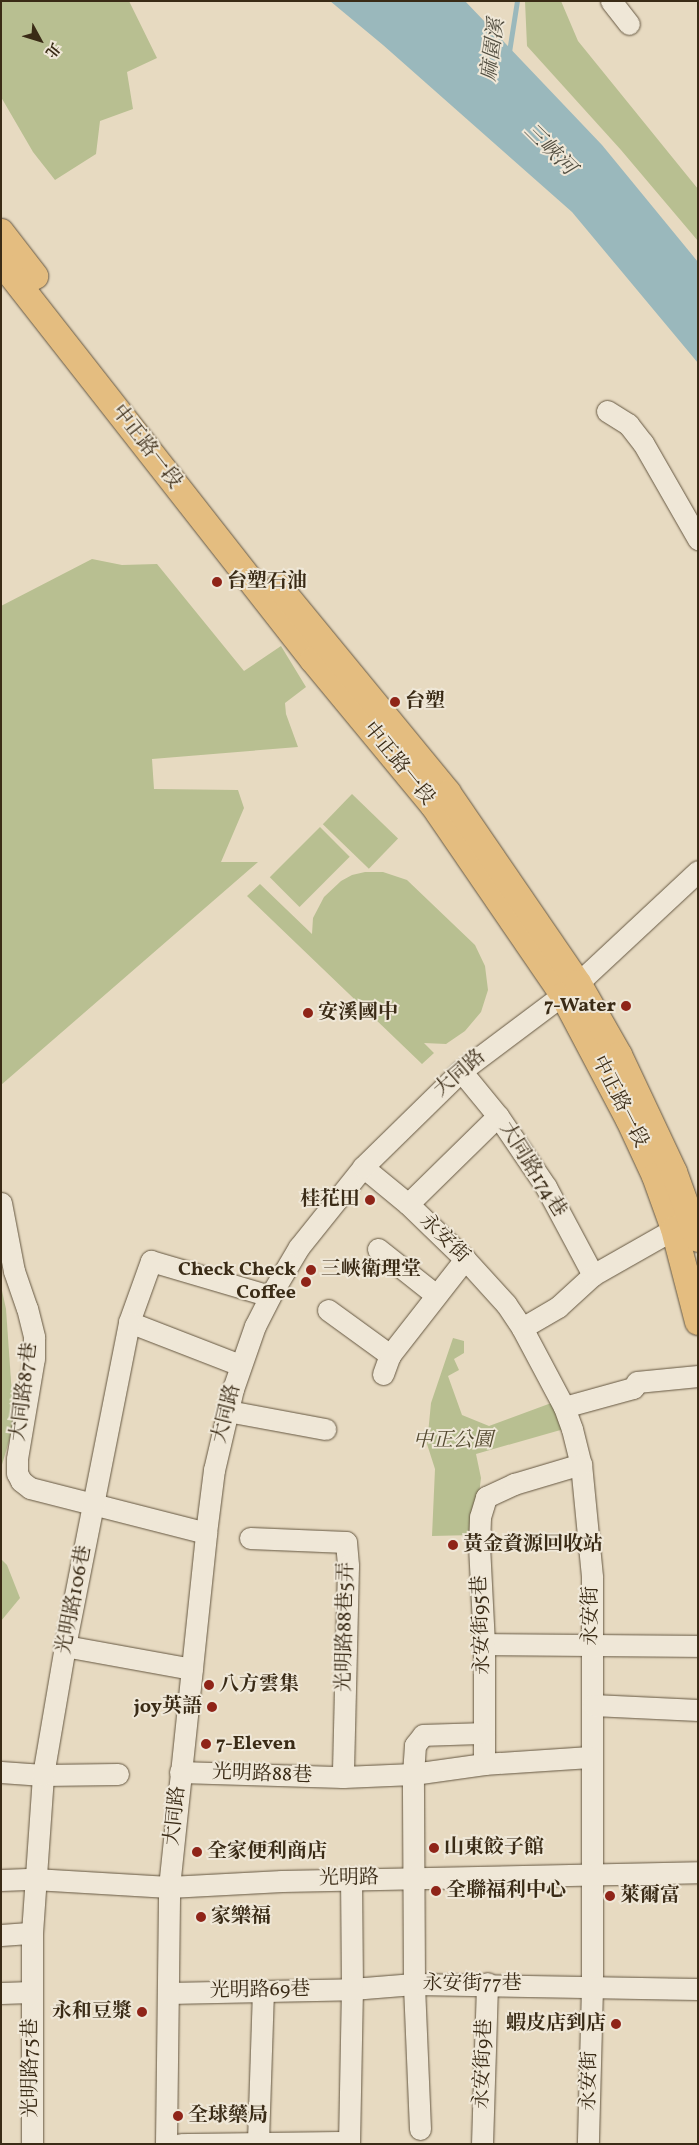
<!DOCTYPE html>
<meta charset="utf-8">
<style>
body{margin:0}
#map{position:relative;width:699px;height:2145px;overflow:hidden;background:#e7dac1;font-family:Vollkorn,"Noto Serif TC",serif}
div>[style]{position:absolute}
.green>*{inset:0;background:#b8bf91;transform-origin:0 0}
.water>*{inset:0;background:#9ab8bc}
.stream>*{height:4.5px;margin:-2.25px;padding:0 2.25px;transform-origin:2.25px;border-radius:2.25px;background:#9ab8bc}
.roads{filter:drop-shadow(0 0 1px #655741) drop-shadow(0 0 1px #655741)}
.minor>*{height:21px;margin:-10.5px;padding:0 10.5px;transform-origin:10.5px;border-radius:10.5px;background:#efe7d7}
.major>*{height:26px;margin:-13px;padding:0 13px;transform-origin:13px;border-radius:13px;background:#e4bd80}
.dots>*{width:14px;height:14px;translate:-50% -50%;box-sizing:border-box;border:2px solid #efe7d7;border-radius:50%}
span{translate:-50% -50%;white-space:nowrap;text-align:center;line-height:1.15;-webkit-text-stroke:4px #efe7d7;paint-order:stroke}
.street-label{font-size:20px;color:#3a2b16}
.poi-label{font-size:20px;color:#3a2b16;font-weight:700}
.left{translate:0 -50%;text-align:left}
.right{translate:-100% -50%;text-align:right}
.park-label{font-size:20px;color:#53492f;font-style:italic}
.water-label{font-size:21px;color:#524e40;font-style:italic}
.frame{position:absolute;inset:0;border:2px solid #3a2b16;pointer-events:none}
.north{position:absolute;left:15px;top:15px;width:50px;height:50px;-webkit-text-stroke:4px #efe7d7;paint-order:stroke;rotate:129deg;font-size:14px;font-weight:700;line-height:20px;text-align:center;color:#3a2b16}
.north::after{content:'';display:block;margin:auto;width:18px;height:22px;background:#3a2b16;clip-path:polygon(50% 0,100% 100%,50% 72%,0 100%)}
</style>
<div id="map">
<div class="green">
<i style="clip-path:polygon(1px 1px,129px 1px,157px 58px,127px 72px,133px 109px,100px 121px,96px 154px,55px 180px,33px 152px,1px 97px)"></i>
<i style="clip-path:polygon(525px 1px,561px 1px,578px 41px,698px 189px,698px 241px,621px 150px,527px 46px)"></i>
<i style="clip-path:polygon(92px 559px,122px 565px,157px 564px,244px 671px,281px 646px,306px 687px,285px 703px,286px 714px,298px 747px,152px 759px,154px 789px,238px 790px,244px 808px,221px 862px,258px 862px,1px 1085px,1px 606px)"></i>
<i style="left:352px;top:794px;width:64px;height:42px;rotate:44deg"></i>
<i style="left:320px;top:827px;width:42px;height:71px;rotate:45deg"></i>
<i style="clip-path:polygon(365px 872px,383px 872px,407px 880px,475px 945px,485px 966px,488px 990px,481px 1012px,465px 1031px,446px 1044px,424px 1043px,434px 1053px,422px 1064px,247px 896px,260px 884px,312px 934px,313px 918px,324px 897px,341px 881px,352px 875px)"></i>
<i style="clip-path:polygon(1px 1286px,6px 1309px,14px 1424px,1px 1468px)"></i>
<i style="clip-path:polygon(453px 1338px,464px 1341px,464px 1353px,454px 1359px,459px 1370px,448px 1376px,462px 1415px,489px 1426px,554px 1402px,564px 1429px,476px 1454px,481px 1478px,474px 1535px,432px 1536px,435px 1469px,427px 1444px,431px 1403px)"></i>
<i style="clip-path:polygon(1px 1559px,7px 1565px,20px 1598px,1px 1621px)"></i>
</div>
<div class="water">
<i style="clip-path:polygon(330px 1px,465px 1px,602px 145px,698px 262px,698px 363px,572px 212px,383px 45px)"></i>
</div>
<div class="stream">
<i style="left:509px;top:52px;width:52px;rotate:-81.1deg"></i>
</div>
<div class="roads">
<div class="minor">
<i style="left:611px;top:1px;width:29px;rotate:52deg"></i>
<i style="left:607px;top:411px;width:25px;rotate:32deg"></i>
<i style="left:628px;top:424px;width:24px;rotate:52deg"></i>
<i style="left:643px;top:443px;width:111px;rotate:60.2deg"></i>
<i style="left:461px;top:1071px;width:58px;rotate:50.6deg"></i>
<i style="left:498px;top:1116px;width:86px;rotate:55.9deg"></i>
<i style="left:546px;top:1187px;width:100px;rotate:61.9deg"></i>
<i style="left:363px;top:1167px;width:58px;rotate:39.4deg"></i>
<i style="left:408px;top:1204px;width:79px;rotate:44deg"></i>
<i style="left:465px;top:1259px;width:61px;rotate:47.7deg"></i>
<i style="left:506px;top:1304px;width:29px;rotate:56deg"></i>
<i style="left:522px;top:1328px;width:89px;rotate:62deg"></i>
<i style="left:564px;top:1407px;width:23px;rotate:70deg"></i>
<i style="left:572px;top:1429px;width:36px;rotate:76deg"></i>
<i style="left:581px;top:1464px;width:114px;rotate:84.4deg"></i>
<i style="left:592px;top:1577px;width:410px;rotate:90deg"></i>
<i style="left:592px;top:1987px;width:157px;rotate:91.5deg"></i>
<i style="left:1px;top:1203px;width:69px;rotate:79.2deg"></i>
<i style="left:14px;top:1271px;width:39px;rotate:71deg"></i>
<i style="left:27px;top:1308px;width:30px;rotate:76deg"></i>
<i style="left:34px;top:1337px;width:21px;rotate:90deg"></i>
<i style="left:34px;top:1358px;width:102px;rotate:99.6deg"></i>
<i style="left:17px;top:1459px;width:14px;rotate:90deg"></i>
<i style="left:17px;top:1473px;width:9px;rotate:63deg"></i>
<i style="left:21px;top:1481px;width:11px;rotate:38deg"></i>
<i style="left:30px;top:1488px;width:182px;rotate:14.3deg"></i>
<i style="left:408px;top:1204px;width:126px;rotate:-44.4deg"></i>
<i style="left:378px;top:1249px;width:74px;rotate:38.4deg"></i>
<i style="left:328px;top:1310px;width:77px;rotate:36deg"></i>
<i style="left:522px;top:1328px;width:42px;rotate:-30.3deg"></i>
<i style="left:558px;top:1307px;width:47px;rotate:-42.4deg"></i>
<i style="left:593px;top:1275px;width:93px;rotate:-29.6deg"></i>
<i style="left:240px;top:1365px;width:119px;rotate:-158.8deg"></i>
<i style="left:129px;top:1322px;width:65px;rotate:-70.2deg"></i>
<i style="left:151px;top:1261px;width:124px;rotate:16.4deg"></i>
<i style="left:383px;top:1374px;width:20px;rotate:-70deg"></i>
<i style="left:390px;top:1355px;width:122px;rotate:-52deg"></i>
<i style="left:564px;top:1407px;width:72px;rotate:-15.4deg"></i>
<i style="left:633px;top:1388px;width:7px;rotate:-56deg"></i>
<i style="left:637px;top:1382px;width:61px;rotate:-5.6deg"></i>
<i style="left:228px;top:1411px;width:99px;rotate:10.5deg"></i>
<i style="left:250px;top:1538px;width:96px;rotate:2.4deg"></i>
<i style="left:346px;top:1542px;width:24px;rotate:85deg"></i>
<i style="left:348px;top:1566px;width:211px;rotate:91.4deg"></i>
<i style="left:484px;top:1644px;width:214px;rotate:0.5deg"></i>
<i style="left:65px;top:1646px;width:129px;rotate:10.3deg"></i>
<i style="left:593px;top:1705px;width:105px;rotate:2.7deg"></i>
<i style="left:484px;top:1764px;width:120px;rotate:-90deg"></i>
<i style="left:484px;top:1644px;width:98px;rotate:-92.9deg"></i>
<i style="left:479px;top:1546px;width:29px;rotate:-88deg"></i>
<i style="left:480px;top:1517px;width:21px;rotate:-73deg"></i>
<i style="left:486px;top:1497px;width:31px;rotate:-25deg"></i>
<i style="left:514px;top:1484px;width:70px;rotate:-16.6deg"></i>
<i style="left:1px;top:1772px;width:42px;rotate:4.1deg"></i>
<i style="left:43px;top:1775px;width:75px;rotate:-0.8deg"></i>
<i style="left:180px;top:1772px;width:163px;rotate:1.8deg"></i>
<i style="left:343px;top:1777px;width:70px;rotate:-2.5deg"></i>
<i style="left:413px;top:1774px;width:72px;rotate:-8deg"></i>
<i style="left:484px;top:1764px;width:106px;rotate:-3.8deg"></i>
<i style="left:1px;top:1880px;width:33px;rotate:-2deg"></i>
<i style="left:34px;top:1879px;width:135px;rotate:3.4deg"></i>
<i style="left:169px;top:1887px;width:113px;rotate:-3deg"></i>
<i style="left:282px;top:1881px;width:416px;rotate:-1.2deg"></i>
<i style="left:1px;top:1935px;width:31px;rotate:-4deg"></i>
<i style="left:1px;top:1993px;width:30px;rotate:-2deg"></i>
<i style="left:168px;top:1993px;width:184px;rotate:-1.2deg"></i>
<i style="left:352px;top:1989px;width:62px;rotate:-4.6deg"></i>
<i style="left:414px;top:1984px;width:284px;rotate:1deg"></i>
<i style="left:420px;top:2129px;width:145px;rotate:-92.4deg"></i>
<i style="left:414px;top:1984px;width:210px;rotate:-90.3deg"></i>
<i style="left:413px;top:1774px;width:29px;rotate:-86deg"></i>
<i style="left:415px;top:1745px;width:13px;rotate:-51deg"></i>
<i style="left:423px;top:1735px;width:61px;rotate:-1.9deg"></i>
<i style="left:258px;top:2141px;width:150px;rotate:-88.1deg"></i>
<i style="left:32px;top:2144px;width:211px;rotate:-90deg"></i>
<i style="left:32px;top:1933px;width:158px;rotate:-86deg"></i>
<i style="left:43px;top:1775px;width:131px;rotate:-80.3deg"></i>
<i style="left:65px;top:1646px;width:330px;rotate:-78.8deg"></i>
<i style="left:166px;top:2144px;width:257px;rotate:-89.3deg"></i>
<i style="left:169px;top:1887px;width:356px;rotate:-84deg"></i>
<i style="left:206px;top:1533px;width:64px;rotate:-82.8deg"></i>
<i style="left:214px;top:1470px;width:83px;rotate:-76.8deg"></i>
<i style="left:233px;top:1389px;width:67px;rotate:-70.8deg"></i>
<i style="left:255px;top:1326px;width:34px;rotate:-63deg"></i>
<i style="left:270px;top:1296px;width:57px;rotate:-59.4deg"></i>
<i style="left:299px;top:1247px;width:102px;rotate:-51.3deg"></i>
<i style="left:363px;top:1167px;width:137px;rotate:-44.4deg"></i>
<i style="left:461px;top:1071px;width:146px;rotate:-36.9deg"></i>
<i style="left:578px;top:983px;width:164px;rotate:-43deg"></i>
<i style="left:181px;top:2144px;width:168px;rotate:-0.7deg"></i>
<i style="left:349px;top:2144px;width:155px;rotate:-88.9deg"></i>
<i style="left:352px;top:1989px;width:109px;rotate:-90.5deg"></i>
<i style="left:482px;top:2144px;width:161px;rotate:-88.2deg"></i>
</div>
<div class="major">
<i style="left:1px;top:232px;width:56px;rotate:52.3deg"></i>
<i style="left:1px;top:262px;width:506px;rotate:51.91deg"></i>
<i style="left:313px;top:660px;width:188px;rotate:50.4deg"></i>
<i style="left:433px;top:805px;width:230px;rotate:55.6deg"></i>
<i style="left:563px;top:995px;width:141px;rotate:62.2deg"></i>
<i style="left:629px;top:1120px;width:62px;rotate:65.1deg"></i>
<i style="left:655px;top:1176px;width:56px;rotate:70.3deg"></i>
<i style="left:674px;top:1229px;width:96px;rotate:75.5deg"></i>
<i style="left:279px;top:587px;width:266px;rotate:50.6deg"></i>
<i style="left:448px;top:793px;width:230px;rotate:55.6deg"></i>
<i style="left:578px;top:983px;width:83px;rotate:60.3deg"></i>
<i style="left:619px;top:1055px;width:129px;rotate:64.8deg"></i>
<i style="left:674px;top:1172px;width:71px;rotate:70.3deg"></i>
</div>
</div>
<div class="dots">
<i style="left:217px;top:582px;background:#8f2418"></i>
<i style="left:395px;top:702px;background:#8f2418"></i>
<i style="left:626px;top:1006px;background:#8f2418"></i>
<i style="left:308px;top:1013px;background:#8f2418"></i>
<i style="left:370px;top:1200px;background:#8f2418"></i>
<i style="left:311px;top:1270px;background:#8f2418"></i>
<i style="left:306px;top:1282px;background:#8f2418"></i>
<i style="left:453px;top:1545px;background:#8f2418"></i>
<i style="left:209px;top:1685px;background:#8f2418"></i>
<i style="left:212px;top:1707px;background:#8f2418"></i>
<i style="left:206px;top:1744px;background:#8f2418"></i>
<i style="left:434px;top:1848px;background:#8f2418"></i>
<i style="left:197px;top:1852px;background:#8f2418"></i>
<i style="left:436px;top:1891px;background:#8f2418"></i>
<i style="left:610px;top:1896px;background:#8f2418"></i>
<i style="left:201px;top:1917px;background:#8f2418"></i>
<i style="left:142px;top:2012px;background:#8f2418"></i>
<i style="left:616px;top:2024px;background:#8f2418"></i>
<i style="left:178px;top:2116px;background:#8f2418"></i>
</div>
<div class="street-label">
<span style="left:146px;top:447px;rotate:52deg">中正路一段</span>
<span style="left:398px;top:764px;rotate:51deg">中正路一段</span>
<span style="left:460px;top:1074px;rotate:-41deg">大同路</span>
<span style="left:619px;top:1102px;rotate:63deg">中正路一段</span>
<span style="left:532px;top:1170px;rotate:58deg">大同路174巷</span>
<span style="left:444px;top:1239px;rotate:44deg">永安街</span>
<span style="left:25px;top:1392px;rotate:-83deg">大同路87巷</span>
<span style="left:227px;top:1414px;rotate:-76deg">大同路</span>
<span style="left:75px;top:1600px;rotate:-79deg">光明路106巷</span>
<span style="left:591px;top:1616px;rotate:-90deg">永安街</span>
<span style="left:482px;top:1625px;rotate:-92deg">永安街95巷</span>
<span style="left:346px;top:1627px;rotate:-89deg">光明路88巷5弄</span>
<span style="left:262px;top:1775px;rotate:2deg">光明路88巷</span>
<span style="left:176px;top:1816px;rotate:-84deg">大同路</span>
<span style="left:349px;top:1879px;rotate:-1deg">光明路</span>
<span style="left:472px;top:1984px">永安街77巷</span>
<span style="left:260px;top:1991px;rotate:-1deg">光明路69巷</span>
<span style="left:484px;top:2064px;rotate:-88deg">永安街9巷</span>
<span style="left:31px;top:2068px;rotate:-90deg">光明路75巷</span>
<span style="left:590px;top:2081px;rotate:-89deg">永安街</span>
</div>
<div class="poi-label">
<span class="left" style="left:227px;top:582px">台塑石油</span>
<span class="left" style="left:405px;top:702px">台塑</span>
<span class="right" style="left:616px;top:1006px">7-Water</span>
<span class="left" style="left:318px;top:1013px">安溪國中</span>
<span class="right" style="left:360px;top:1200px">桂花田</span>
<span class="right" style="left:296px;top:1282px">Check Check<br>Coffee</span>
<span class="left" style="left:321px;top:1270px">三峽衛理堂</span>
<span class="left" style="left:463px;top:1545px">黃金資源回收站</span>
<span class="left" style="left:219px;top:1685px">八方雲集</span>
<span class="right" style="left:202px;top:1707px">joy英語</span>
<span class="left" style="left:216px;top:1744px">7-Eleven</span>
<span class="left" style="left:444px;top:1848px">山東餃子館</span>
<span class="left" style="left:207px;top:1852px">全家便利商店</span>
<span class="left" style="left:446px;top:1891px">全聯福利中心</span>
<span class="left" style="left:620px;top:1896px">萊爾富</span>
<span class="left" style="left:211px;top:1917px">家樂福</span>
<span class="right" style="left:132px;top:2012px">永和豆漿</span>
<span class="right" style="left:606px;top:2024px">蝦皮店到店</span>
<span class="left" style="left:188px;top:2116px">全球藥局</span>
</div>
<div class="park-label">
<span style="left:453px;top:1441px">中正公園</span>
</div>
<div class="water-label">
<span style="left:494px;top:50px;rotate:-82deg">麻園溪</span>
<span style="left:549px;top:150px;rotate:45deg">三峽河</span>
</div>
<div class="frame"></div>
<div class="north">北</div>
</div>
